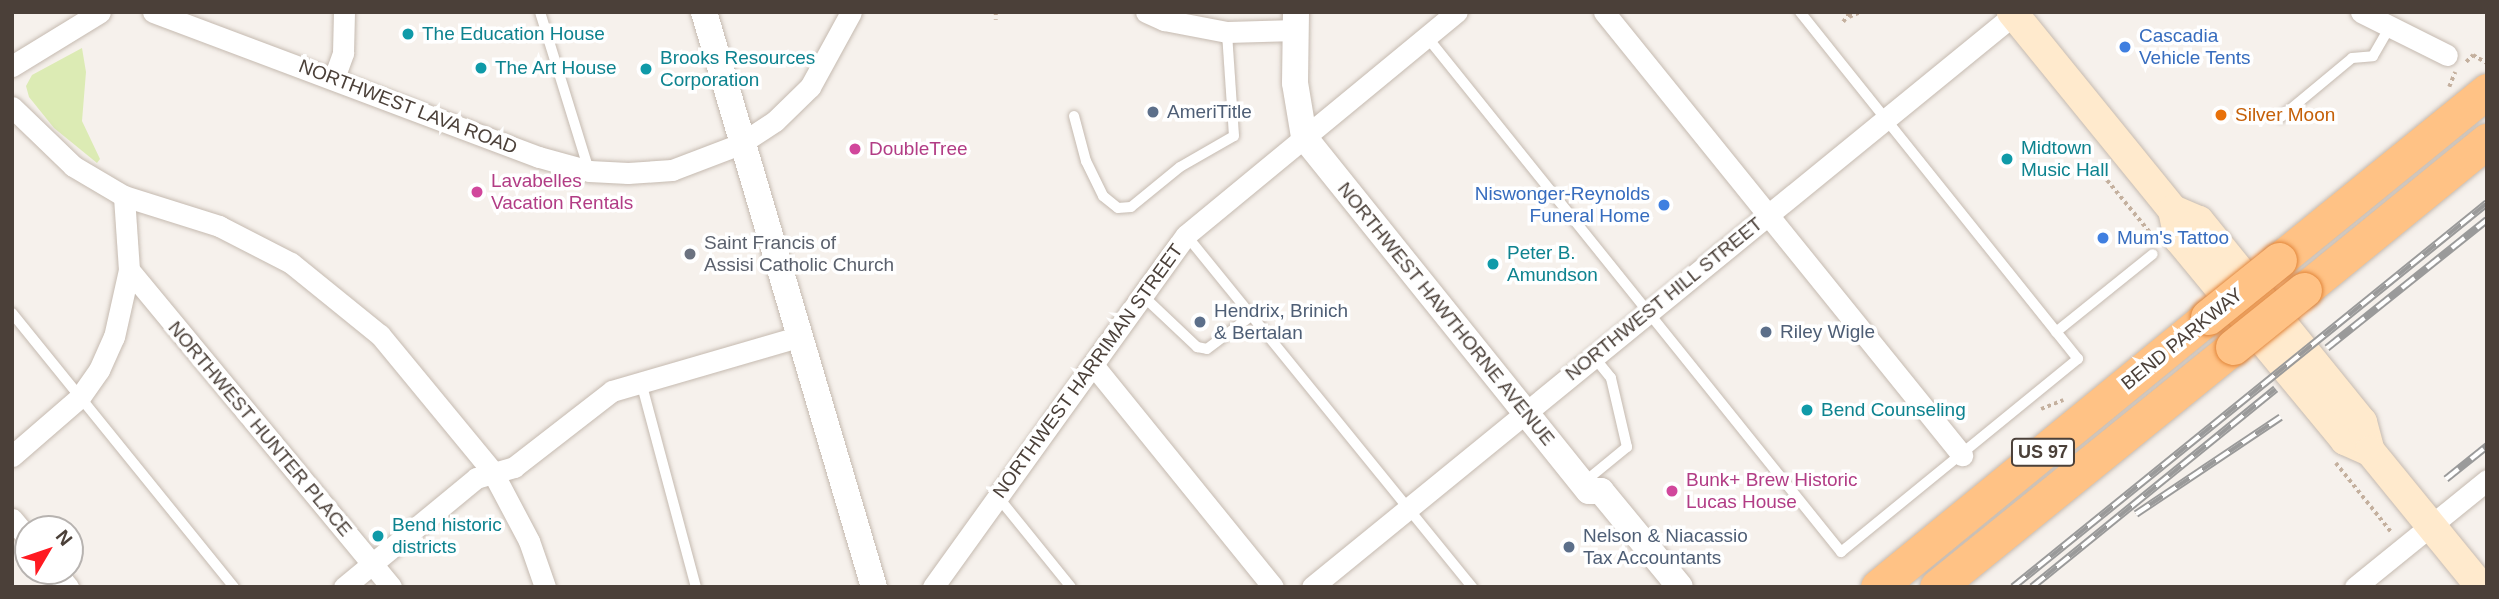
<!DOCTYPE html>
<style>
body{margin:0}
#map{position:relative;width:2499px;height:599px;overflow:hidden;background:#f6f1ec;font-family:Helvetica,sans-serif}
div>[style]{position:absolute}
.green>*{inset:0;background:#dcebb4}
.path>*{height:3.5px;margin-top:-1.75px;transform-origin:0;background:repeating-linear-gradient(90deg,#c4b09e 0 3.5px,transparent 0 7px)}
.roads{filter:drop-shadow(0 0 2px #c5bab0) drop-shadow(0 0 2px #c5bab0)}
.service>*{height:10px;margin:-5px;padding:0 5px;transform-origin:5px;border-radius:5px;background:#fff}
.minor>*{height:21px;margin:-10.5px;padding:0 10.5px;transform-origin:10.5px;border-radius:10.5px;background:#fff}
.tertiary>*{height:26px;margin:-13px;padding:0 13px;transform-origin:13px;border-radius:13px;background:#fff}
.secondary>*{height:30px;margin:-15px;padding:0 15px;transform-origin:15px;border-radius:15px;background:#ffeacd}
.trunk>*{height:35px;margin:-17.5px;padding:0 17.5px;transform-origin:17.5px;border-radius:17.5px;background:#ffc285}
.rail>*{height:8px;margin-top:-4px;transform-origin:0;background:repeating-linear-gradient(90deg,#fff 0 16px,#9a9a9a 0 32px);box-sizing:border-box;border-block:2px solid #9a9a9a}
.bridges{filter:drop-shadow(0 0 2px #e28539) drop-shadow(0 0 2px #e28539)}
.trunk-bridge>*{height:35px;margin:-17.5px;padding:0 17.5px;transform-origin:17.5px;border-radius:17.5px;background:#ffc285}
.dots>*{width:19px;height:19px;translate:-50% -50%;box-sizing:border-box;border:4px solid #fff;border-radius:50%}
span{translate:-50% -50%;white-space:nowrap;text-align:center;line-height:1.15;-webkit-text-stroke:7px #fff;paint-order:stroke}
.shield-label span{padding:2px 5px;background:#fff;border:2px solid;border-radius:5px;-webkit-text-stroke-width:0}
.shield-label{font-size:18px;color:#4b4039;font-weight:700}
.culture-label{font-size:19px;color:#0d838f}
.left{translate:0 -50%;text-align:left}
.shop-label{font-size:19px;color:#366cbe}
.right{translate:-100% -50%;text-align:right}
.street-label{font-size:19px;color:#4b4039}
.service-label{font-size:19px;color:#4e5e75}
.food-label{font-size:19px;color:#c56008}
.hotel-label{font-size:19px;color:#b23c85}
.worship-label{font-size:19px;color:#5b616d}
.frame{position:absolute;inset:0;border:14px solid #4b4039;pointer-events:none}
.north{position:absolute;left:14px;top:515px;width:70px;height:70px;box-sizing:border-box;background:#fff;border:2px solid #b7b3b0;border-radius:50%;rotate:51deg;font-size:19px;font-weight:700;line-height:28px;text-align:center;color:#4b4039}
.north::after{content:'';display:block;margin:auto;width:24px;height:32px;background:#ff1a21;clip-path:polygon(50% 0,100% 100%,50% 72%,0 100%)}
</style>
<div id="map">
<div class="green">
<i style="clip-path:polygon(82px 48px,86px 72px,82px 121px,100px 159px,97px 163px,54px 128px,29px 97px,26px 86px,32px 75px)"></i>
</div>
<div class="path">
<i style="left:996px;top:12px;width:8px;rotate:90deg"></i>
<i style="left:1849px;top:17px;width:12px;rotate:-24deg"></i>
<i style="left:1843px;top:22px;width:12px;rotate:-55deg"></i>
<i style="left:2466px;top:62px;width:10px;rotate:-45deg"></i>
<i style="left:2473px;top:55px;width:16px;rotate:30deg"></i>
<i style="left:2449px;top:87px;width:16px;rotate:-68deg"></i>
<i style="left:2094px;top:164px;width:93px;rotate:50.7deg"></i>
<i style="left:2041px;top:409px;width:24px;rotate:-22deg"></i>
<i style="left:2336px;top:463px;width:90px;rotate:51.3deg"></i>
</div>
<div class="roads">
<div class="service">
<i style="left:540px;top:12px;width:165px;rotate:72.8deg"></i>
<i style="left:1427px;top:37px;width:661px;rotate:51.2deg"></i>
<i style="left:1841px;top:552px;width:306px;rotate:-39.2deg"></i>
<i style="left:2078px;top:359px;width:445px;rotate:-128.7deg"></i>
<i style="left:1074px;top:116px;width:47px;rotate:75.1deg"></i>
<i style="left:1086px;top:161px;width:39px;rotate:64deg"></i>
<i style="left:1103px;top:196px;width:19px;rotate:39deg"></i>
<i style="left:1118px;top:208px;width:13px;rotate:-4deg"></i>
<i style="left:1131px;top:207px;width:63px;rotate:-39.2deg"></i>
<i style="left:1180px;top:167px;width:62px;rotate:-29.9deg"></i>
<i style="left:1234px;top:136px;width:104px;rotate:-93.9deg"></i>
<i style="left:2281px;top:117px;width:92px;rotate:-39.7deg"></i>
<i style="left:2352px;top:58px;width:21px;rotate:-5deg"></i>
<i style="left:2373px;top:56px;width:34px;rotate:-60deg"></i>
<i style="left:1186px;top:235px;width:454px;rotate:50.9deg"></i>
<i style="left:1142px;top:295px;width:76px;rotate:43.4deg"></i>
<i style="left:1197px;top:347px;width:10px;rotate:11deg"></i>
<i style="left:1207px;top:349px;width:55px;rotate:-36.9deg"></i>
<i style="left:12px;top:313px;width:353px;rotate:51deg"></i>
<i style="left:2056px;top:332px;width:124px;rotate:-38.8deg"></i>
<i style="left:641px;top:382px;width:212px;rotate:75deg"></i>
<i style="left:1583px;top:483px;width:57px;rotate:-39.3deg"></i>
<i style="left:1627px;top:447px;width:71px;rotate:-103.1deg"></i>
<i style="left:1611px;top:378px;width:27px;rotate:-129deg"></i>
<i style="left:998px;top:497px;width:116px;rotate:51deg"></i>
</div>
<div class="minor">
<i style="left:153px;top:12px;width:412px;rotate:20.6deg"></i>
<i style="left:539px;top:157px;width:52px;rotate:15.6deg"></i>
<i style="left:589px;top:171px;width:39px;rotate:3deg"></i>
<i style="left:628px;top:173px;width:44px;rotate:-3.9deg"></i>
<i style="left:672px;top:170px;width:73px;rotate:-20.9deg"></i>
<i style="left:740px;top:144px;width:42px;rotate:-33.3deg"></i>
<i style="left:775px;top:121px;width:49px;rotate:-44.2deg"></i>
<i style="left:810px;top:87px;width:85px;rotate:-61.3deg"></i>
<i style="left:1146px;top:12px;width:20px;rotate:24deg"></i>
<i style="left:1164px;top:20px;width:64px;rotate:10.8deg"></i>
<i style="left:1227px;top:32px;width:69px;rotate:-1.7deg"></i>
<i style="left:1604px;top:12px;width:570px;rotate:51.06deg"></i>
<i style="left:2361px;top:12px;width:96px;rotate:26.6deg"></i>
<i style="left:12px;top:66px;width:103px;rotate:-31.5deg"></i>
<i style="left:334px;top:78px;width:27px;rotate:-70deg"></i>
<i style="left:343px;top:53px;width:41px;rotate:-88.6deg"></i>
<i style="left:12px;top:107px;width:85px;rotate:44deg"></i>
<i style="left:73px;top:166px;width:59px;rotate:30.5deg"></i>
<i style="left:124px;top:196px;width:100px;rotate:17.5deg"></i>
<i style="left:219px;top:226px;width:81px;rotate:27.2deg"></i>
<i style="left:291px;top:263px;width:114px;rotate:39deg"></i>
<i style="left:380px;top:335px;width:176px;rotate:50.5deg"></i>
<i style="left:492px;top:471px;width:79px;rotate:62.1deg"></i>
<i style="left:529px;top:541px;width:49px;rotate:70.8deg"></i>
<i style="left:129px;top:270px;width:411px;rotate:50.4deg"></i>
<i style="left:1094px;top:366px;width:284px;rotate:51deg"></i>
<i style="left:12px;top:456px;width:90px;rotate:-40.9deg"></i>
<i style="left:80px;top:397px;width:33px;rotate:-55deg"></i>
<i style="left:99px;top:370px;width:36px;rotate:-66deg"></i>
<i style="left:114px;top:337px;width:69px;rotate:-77.4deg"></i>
<i style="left:129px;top:270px;width:74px;rotate:-93.9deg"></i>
<i style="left:12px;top:519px;width:25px;rotate:50deg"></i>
<i style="left:55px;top:571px;width:21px;rotate:51deg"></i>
<i style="left:344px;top:587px;width:171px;rotate:-39.5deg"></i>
<i style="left:476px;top:478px;width:40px;rotate:-16deg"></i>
<i style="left:514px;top:467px;width:124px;rotate:-37.8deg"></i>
<i style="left:612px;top:391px;width:194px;rotate:-16.2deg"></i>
<i style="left:933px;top:587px;width:433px;rotate:-54.3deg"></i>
<i style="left:1186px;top:235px;width:351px;rotate:-39.5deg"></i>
<i style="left:1312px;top:587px;width:910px;rotate:-39.2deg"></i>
<i style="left:2355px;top:587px;width:170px;rotate:-39deg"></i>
</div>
<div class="tertiary">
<i style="left:704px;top:12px;width:600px;rotate:73.53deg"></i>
<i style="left:1296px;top:12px;width:71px;rotate:90.8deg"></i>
<i style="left:1295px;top:83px;width:55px;rotate:80.5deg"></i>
<i style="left:1304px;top:137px;width:454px;rotate:51.2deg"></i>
<i style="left:1589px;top:491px;width:12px"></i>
<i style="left:1601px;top:491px;width:124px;rotate:50.5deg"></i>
</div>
<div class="secondary">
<i style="left:2012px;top:12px;width:255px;rotate:50.9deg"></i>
<i style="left:2173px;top:210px;width:30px;rotate:78deg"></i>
<i style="left:2179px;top:239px;width:261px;rotate:50.4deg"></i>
<i style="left:2345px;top:440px;width:27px;rotate:24deg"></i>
<i style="left:2173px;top:210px;width:28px;rotate:23deg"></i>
<i style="left:2199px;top:221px;width:259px;rotate:51deg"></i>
<i style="left:2362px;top:422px;width:30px;rotate:75deg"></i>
<i style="left:2370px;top:451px;width:176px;rotate:50.8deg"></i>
</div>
<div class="trunk">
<i style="left:2279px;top:260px;width:268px;rotate:-39.1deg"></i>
<i style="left:2304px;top:290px;width:236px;rotate:-39.2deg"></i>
<i style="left:1878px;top:587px;width:426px;rotate:-39.3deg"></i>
<i style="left:1937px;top:587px;width:381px;rotate:-39deg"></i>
</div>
</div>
<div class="rail">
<i style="left:2327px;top:348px;width:205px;rotate:-38.7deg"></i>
<i style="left:2446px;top:479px;width:53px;rotate:-38.8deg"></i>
<i style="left:2136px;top:514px;width:174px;rotate:-33.8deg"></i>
<i style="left:2013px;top:587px;width:610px;rotate:-39.01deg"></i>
<i style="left:2032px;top:587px;width:314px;rotate:-39.1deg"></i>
</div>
<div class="bridges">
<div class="trunk-bridge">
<i style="left:2208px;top:317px;width:91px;rotate:-38.8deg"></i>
<i style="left:2233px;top:347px;width:91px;rotate:-38.8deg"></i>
</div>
</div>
<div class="dots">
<i style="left:408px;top:34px;background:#0f9aa8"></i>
<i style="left:2125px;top:47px;background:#3f7fe0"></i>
<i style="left:481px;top:68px;background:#0f9aa8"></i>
<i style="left:646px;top:69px;background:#0f9aa8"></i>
<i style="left:1153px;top:112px;background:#5c6f8a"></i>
<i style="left:2221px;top:115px;background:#e8710a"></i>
<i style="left:855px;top:149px;background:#d1479c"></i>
<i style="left:2007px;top:159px;background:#0f9aa8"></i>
<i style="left:477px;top:192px;background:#d1479c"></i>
<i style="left:1664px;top:205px;background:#3f7fe0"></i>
<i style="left:2103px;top:238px;background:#3f7fe0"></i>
<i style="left:690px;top:254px;background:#6b7280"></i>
<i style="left:1493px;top:264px;background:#0f9aa8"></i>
<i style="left:1200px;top:322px;background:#5c6f8a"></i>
<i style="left:1766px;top:332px;background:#5c6f8a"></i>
<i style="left:1807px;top:410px;background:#0f9aa8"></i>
<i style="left:1672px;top:491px;background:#d1479c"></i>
<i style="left:378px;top:536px;background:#0f9aa8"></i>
<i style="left:1569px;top:547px;background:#5c6f8a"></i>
</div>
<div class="shield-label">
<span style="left:2043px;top:452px">US 97</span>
</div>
<div class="culture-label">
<span class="left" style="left:422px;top:34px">The Education House</span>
<span class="left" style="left:660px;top:69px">Brooks Resources<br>Corporation</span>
<span class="left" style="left:495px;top:68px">The Art House</span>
<span class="left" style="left:2021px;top:159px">Midtown<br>Music Hall</span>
<span class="left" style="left:1507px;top:264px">Peter B.<br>Amundson</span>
<span class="left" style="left:1821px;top:410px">Bend Counseling</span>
<span class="left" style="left:392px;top:536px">Bend historic<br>districts</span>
</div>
<div class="shop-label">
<span class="left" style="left:2139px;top:47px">Cascadia<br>Vehicle Tents</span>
<span class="right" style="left:1650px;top:205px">Niswonger-Reynolds<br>Funeral Home</span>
<span class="left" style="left:2117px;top:238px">Mum's Tattoo</span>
</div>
<div class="street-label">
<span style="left:408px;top:107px;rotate:21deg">NORTHWEST LAVA ROAD</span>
<span style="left:1664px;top:299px;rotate:-39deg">NORTHWEST HILL STREET</span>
<span style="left:1446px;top:314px;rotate:51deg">NORTHWEST HAWTHORNE AVENUE</span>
<span style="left:2182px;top:339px;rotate:-39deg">BEND PARKWAY</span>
<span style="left:1088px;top:371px;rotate:-54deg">NORTHWEST HARRIMAN STREET</span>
<span style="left:260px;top:429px;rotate:50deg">NORTHWEST HUNTER PLACE</span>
</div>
<div class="service-label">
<span class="left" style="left:1167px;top:112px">AmeriTitle</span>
<span class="left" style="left:1214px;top:322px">Hendrix, Brinich<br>&amp; Bertalan</span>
<span class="left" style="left:1780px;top:332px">Riley Wigle</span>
<span class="left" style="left:1583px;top:547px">Nelson &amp; Niacassio<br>Tax Accountants</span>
</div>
<div class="food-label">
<span class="left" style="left:2235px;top:115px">Silver Moon</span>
</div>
<div class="hotel-label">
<span class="left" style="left:869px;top:149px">DoubleTree</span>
<span class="left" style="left:491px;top:192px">Lavabelles<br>Vacation Rentals</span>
<span class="left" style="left:1686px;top:491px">Bunk+ Brew Historic<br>Lucas House</span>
</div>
<div class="worship-label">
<span class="left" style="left:704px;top:254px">Saint Francis of<br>Assisi Catholic Church</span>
</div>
<div class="frame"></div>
<div class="north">N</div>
</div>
